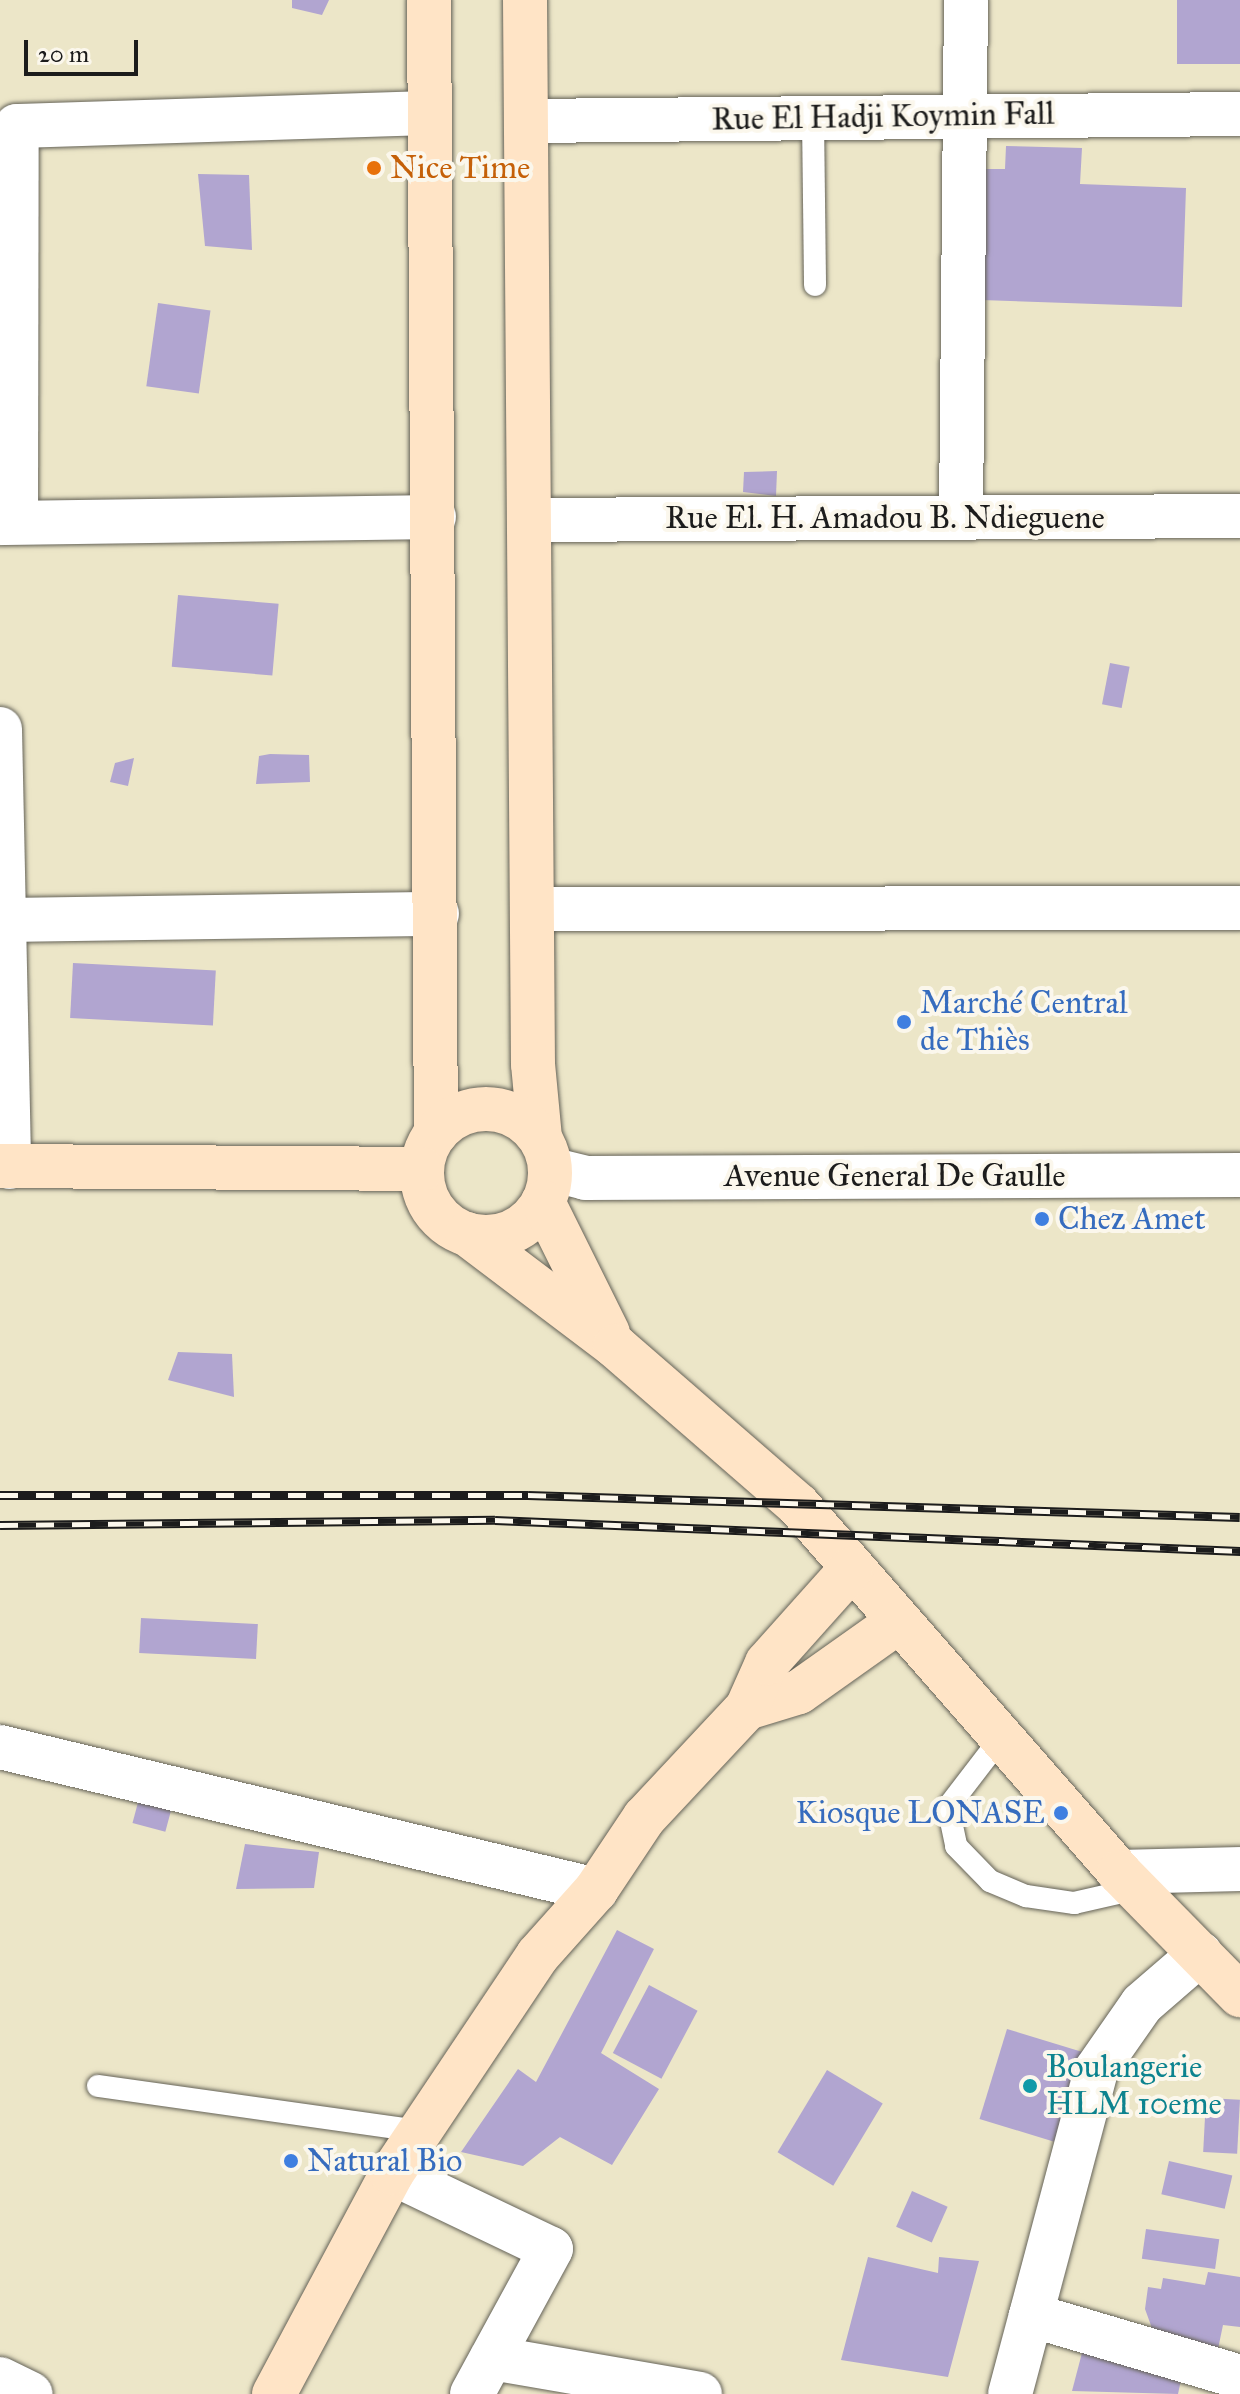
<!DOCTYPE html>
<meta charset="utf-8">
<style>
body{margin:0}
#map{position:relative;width:1240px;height:2394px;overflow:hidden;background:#ece6c8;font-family:"IM FELL Great Primer",serif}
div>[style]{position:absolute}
.building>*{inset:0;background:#b1a5d0;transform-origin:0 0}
.roads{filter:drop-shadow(0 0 2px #656358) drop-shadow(0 0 2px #656358)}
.lane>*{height:22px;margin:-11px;padding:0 11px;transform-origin:11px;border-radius:11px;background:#fff}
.street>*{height:44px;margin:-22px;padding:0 22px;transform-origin:22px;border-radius:22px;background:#fff}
.secondary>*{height:44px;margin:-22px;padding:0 22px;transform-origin:22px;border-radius:22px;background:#ffe4c6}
.secondary>.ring{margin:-22px;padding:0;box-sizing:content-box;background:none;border:44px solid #ffe4c6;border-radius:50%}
.rail>*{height:9px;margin-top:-4.5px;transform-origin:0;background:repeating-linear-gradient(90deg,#fbf7ec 0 18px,#1c1c1c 0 36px);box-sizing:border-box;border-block:2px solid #1c1c1c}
.dots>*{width:22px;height:22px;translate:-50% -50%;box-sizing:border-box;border:4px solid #fbf7ec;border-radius:50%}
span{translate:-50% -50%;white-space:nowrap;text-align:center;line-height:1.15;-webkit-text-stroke:8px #fbf7ec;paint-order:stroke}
.street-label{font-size:32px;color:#1c1c1c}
.food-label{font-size:32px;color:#c56008}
.left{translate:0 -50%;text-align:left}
.shop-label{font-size:32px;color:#366cbe}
.right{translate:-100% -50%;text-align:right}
.culture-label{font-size:32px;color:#0d838f}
.scale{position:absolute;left:24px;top:40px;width:114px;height:36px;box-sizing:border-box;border:4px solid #1c1c1c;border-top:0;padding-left:10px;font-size:24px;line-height:28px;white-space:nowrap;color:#1c1c1c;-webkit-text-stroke:6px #fbf7ec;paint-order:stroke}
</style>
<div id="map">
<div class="building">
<i style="clip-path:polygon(292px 0,329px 0,322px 15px,292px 8px)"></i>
<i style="left:1177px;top:0;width:63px;height:64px"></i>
<i style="clip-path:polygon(1006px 146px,1082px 148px,1080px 184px,1186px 188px,1182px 307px,981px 300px,985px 169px,1005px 169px)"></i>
<i style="clip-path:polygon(198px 174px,249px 175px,252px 250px,205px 246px)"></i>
<i style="left:158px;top:303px;width:53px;height:84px;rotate:8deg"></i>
<i style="clip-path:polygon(777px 471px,776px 496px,743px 492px,744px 472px)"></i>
<i style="left:178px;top:595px;width:101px;height:72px;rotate:5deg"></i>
<i style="left:1110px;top:663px;width:20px;height:42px;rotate:11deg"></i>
<i style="clip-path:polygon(270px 754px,309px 755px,310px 782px,256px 784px,259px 756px)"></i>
<i style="clip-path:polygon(134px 758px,128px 786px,110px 782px,115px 763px)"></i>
<i style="left:73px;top:963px;width:143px;height:55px;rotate:3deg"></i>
<i style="clip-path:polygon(178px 1352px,232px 1354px,234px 1397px,168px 1380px)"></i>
<i style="left:141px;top:1618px;width:117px;height:35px;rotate:3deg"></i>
<i style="left:140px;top:1795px;width:34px;height:29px;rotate:15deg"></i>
<i style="clip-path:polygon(245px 1844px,319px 1852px,314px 1888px,236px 1889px)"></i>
<i style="clip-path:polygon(617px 1930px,654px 1949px,601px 2053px,659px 2089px,612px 2165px,560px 2137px,523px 2166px,461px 2152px,518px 2069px,536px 2082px)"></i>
<i style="left:649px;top:1985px;width:55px;height:77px;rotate:28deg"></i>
<i style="left:1007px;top:2029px;width:78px;height:94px;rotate:17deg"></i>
<i style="left:827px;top:2070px;width:65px;height:96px;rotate:31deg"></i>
<i style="left:1206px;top:2098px;width:34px;height:54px;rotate:3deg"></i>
<i style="left:1169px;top:2161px;width:65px;height:34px;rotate:13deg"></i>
<i style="left:912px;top:2191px;width:39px;height:39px;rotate:24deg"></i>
<i style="left:1146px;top:2229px;width:74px;height:30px;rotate:8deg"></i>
<i style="clip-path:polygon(868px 2257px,938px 2273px,939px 2257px,979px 2261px,948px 2377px,841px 2360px)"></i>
<i style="clip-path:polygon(1208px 2272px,1240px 2277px,1240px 2327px,1223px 2325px,1218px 2349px,1153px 2331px,1145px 2309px,1148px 2287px,1161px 2289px,1163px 2278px,1205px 2285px)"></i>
<i style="clip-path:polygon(1083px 2349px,1182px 2375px,1178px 2394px,1072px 2391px)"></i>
</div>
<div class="roads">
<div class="lane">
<i style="left:813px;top:118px;width:167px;rotate:89.3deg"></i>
<i style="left:1001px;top:1738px;width:87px;rotate:127.5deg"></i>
<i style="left:948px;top:1807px;width:40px;rotate:78deg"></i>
<i style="left:956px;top:1846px;width:49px;rotate:45.8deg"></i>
<i style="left:990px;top:1881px;width:39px;rotate:23deg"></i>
<i style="left:1026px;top:1896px;width:49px;rotate:8.3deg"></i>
<i style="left:1074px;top:1903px;width:63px;rotate:-12.9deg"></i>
<i style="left:98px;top:2086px;width:323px;rotate:8deg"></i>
</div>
<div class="street">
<i style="left:526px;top:121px;width:714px;rotate:-0.56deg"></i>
<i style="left:961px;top:517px;width:517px;rotate:-89.45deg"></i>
<i style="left:529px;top:520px;width:711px;rotate:-0.32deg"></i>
<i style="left:16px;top:522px;width:396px;rotate:-89.9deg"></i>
<i style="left:17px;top:126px;width:413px;rotate:-1.8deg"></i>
<i style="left:0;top:523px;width:434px;rotate:-0.8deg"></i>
<i style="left:0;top:729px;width:438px;rotate:88.8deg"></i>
<i style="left:532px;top:909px;width:708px;rotate:-0.08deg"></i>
<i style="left:0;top:920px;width:437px;rotate:-0.8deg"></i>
<i style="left:550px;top:1169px;width:36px;rotate:14deg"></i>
<i style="left:585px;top:1178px;width:655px;rotate:-0.26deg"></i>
<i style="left:0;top:1747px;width:613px;rotate:13.49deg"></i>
<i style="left:1119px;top:1872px;width:121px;rotate:-1.4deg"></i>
<i style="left:392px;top:2173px;width:176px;rotate:25.5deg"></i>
<i style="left:551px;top:2249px;width:165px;rotate:118.6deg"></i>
<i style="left:1031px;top:2315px;width:218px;rotate:16.5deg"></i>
<i style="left:492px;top:2358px;width:211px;rotate:9.8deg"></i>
<i style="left:0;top:2379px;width:34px;rotate:26deg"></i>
<i style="left:1010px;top:2394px;width:335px;rotate:-75.1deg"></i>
<i style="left:1096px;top:2070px;width:80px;rotate:-55.1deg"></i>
<i style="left:1142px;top:2004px;width:77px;rotate:-40.8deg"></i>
</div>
<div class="secondary">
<i style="left:429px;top:0;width:1133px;rotate:89.65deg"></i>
<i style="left:525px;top:0;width:1064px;rotate:89.57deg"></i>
<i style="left:533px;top:1064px;width:74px;rotate:84.6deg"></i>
<i class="ring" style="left:422px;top:1109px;width:84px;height:84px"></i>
<i style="left:0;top:1166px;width:422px;rotate:0.4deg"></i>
<i style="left:543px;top:1202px;width:146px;rotate:63.6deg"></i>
<i style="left:467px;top:1234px;width:186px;rotate:37.1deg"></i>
<i style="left:615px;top:1346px;width:242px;rotate:41deg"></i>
<i style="left:798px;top:1505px;width:488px;rotate:48.8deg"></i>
<i style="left:1119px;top:1872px;width:173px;rotate:45.5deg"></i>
<i style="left:747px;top:1708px;width:54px;rotate:-17.1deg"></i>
<i style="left:799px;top:1692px;width:121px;rotate:-35.3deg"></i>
<i style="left:274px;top:2394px;width:251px;rotate:-61.9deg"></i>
<i style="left:392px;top:2173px;width:262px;rotate:-56.2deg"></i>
<i style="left:538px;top:1955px;width:87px;rotate:-48.3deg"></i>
<i style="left:596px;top:1890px;width:87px;rotate:-56.3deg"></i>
<i style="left:644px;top:1818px;width:151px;rotate:-46.9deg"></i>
<i style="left:747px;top:1708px;width:49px;rotate:-66deg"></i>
<i style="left:767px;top:1663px;width:126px;rotate:-48.2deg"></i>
</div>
</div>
<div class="rail">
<i style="left:0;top:1495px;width:528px"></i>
<i style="left:528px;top:1495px;width:712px;rotate:1.77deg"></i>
<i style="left:0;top:1525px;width:495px;rotate:-0.6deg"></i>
<i style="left:495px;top:1520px;width:746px;rotate:2.38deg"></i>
</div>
<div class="dots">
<i style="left:374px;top:168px;background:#e8710a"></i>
<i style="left:904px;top:1022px;background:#3f7fe0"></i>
<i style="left:1042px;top:1219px;background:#3f7fe0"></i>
<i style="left:1061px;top:1813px;background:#3f7fe0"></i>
<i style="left:1030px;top:2086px;background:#0f9aa8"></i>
<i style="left:291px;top:2161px;background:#3f7fe0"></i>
</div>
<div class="street-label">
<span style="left:883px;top:117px;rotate:-1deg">Rue El Hadji Koymin Fall</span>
<span style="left:885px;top:518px">Rue El. H. Amadou B. Ndieguene</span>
<span style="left:895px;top:1176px">Avenue General De Gaulle</span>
</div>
<div class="food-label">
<span class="left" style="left:390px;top:168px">Nice Time</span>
</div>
<div class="shop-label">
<span class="left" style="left:920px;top:1022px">Marché Central<br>de Thiès</span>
<span class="left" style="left:1058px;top:1219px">Chez Amet</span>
<span class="right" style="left:1045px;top:1813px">Kiosque LONASE</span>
<span class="left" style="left:307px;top:2161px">Natural Bio</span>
</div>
<div class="culture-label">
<span class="left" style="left:1046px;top:2086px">Boulangerie<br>HLM 10eme</span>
</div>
<div class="scale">20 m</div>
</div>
